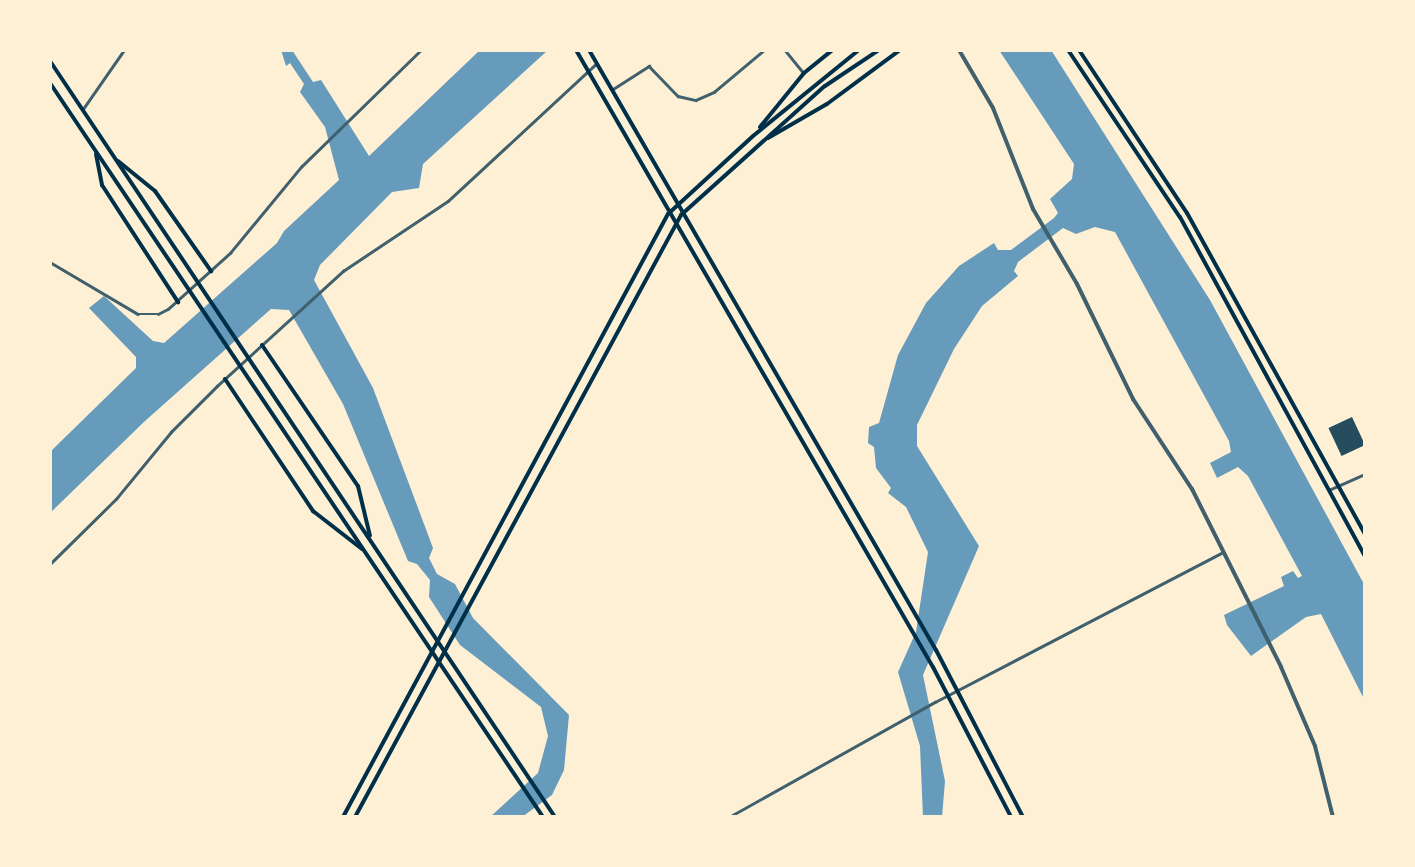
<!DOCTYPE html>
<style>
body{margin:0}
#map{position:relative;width:1415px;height:867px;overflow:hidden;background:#fdf0d5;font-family:Roboto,sans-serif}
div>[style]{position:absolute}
.water>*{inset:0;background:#669bbc}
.building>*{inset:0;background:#264d5e;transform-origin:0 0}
.minor>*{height:2.5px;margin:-1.25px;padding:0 1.25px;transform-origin:1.25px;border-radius:1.25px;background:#3f606c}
.tertiary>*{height:4px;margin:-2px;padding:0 2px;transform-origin:2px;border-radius:2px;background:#3f606c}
.secondary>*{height:4px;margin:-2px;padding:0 2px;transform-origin:2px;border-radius:2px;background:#003049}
.primary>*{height:4px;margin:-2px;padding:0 2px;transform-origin:2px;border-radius:2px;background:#003049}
span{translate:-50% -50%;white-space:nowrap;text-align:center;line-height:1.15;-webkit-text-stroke:10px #fdf0d5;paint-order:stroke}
.frame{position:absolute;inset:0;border:52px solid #fdf0d5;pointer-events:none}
</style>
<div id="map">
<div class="water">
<i style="clip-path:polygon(281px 50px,292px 50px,313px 82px,321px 80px,369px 156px,480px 50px,548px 50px,423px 164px,419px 188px,392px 192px,320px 265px,314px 280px,373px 388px,433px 548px,429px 558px,437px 574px,455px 584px,473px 618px,569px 715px,564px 770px,552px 795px,522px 817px,490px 817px,538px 773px,548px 736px,541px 707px,460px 645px,429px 597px,430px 580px,417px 564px,408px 561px,343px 404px,289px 310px,271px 309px,145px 421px,50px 513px,50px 452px,136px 368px,136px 357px,89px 308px,104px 296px,153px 341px,164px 343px,277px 243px,284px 231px,339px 180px,325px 127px,300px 92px,304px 84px,290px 63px,286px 66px)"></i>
<i style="clip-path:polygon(999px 50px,1051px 50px,1210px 300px,1365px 586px,1365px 701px,1321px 614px,1306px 617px,1251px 656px,1227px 625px,1224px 615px,1284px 586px,1281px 577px,1293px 571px,1298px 578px,1302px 576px,1248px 476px,1238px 467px,1217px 478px,1210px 463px,1231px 452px,1229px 441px,1115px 232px,1095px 227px,1076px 234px,1063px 228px,1018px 262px,1014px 271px,1018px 276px,982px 306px,954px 349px,917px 425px,917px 446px,979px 546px,923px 675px,945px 781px,942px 817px,923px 817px,920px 746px,898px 672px,916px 632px,928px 552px,906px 507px,888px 493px,891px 488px,876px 468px,874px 447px,868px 443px,869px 427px,879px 423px,898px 355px,926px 303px,959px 266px,994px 243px,998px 250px,1011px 250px,1054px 218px,1058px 213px,1050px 199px,1072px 179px,1074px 164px)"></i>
</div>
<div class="building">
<i style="left:1352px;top:417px;width:31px;height:26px;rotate:65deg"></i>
</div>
<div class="minor">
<i style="left:785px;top:50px;width:28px;rotate:51deg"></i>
<i style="left:613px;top:89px;width:43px;rotate:-32.6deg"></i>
<i style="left:649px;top:66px;width:42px;rotate:46deg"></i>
<i style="left:678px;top:96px;width:18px;rotate:13deg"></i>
<i style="left:696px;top:100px;width:20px;rotate:-24deg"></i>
<i style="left:714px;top:92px;width:65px;rotate:-40deg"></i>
<i style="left:83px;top:109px;width:72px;rotate:-55.2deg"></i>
<i style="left:50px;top:262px;width:102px;rotate:30.6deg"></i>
<i style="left:138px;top:314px;width:20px"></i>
<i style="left:158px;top:314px;width:11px;rotate:-27deg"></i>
<i style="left:168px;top:309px;width:84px;rotate:-42.1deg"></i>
<i style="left:230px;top:253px;width:112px;rotate:-50.5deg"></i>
<i style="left:301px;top:167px;width:168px;rotate:-44.3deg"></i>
<i style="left:1329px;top:490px;width:39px;rotate:-24deg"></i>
<i style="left:50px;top:564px;width:93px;rotate:-44.6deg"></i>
<i style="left:116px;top:499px;width:87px;rotate:-50.6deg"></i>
<i style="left:171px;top:432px;width:65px;rotate:-45deg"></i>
<i style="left:217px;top:386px;width:171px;rotate:-42.4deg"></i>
<i style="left:343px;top:271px;width:126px;rotate:-33.7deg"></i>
<i style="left:448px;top:201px;width:200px;rotate:-42.8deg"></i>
<i style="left:729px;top:817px;width:236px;rotate:-29.2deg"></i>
<i style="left:935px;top:702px;width:322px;rotate:-27.5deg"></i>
</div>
<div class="tertiary">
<i style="left:959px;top:50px;width:67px;rotate:59.6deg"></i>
<i style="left:993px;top:108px;width:109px;rotate:68.4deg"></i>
<i style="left:1033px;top:209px;width:87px;rotate:59.6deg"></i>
<i style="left:1077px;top:284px;width:128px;rotate:64deg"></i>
<i style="left:1133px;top:399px;width:108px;rotate:56.8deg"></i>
<i style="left:1192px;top:489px;width:199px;rotate:63.4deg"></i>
<i style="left:1281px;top:667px;width:86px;rotate:66.7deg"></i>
<i style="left:1315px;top:746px;width:73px;rotate:75.8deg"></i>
</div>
<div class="secondary">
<i style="left:576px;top:50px;width:713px;rotate:59.95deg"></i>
<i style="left:933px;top:667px;width:169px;rotate:62.5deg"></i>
<i style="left:589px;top:50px;width:693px;rotate:59.96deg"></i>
<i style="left:936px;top:650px;width:188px;rotate:62.5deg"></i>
<i style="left:50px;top:61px;width:909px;rotate:56.26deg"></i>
<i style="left:50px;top:83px;width:884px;rotate:56.11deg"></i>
<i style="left:760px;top:127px;width:70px;rotate:-50.8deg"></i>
<i style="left:804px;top:73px;width:36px;rotate:-39deg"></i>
<i style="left:768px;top:138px;width:68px;rotate:-30deg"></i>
<i style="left:827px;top:104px;width:91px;rotate:-36.5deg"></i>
<i style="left:96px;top:154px;width:32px;rotate:79deg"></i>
<i style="left:102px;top:185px;width:140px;rotate:57deg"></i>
<i style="left:118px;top:161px;width:48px;rotate:39deg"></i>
<i style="left:155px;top:191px;width:98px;rotate:55deg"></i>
<i style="left:262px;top:345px;width:171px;rotate:55.8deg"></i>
<i style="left:358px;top:486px;width:51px;rotate:76.5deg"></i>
<i style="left:225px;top:379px;width:159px;rotate:56.3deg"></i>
<i style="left:313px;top:511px;width:62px;rotate:37.8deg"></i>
<i style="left:343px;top:817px;width:685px;rotate:-61.68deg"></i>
<i style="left:668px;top:214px;width:115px;rotate:-42.5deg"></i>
<i style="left:753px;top:136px;width:136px;rotate:-39.1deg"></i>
<i style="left:355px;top:817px;width:685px;rotate:-61.56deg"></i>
<i style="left:681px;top:215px;width:193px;rotate:-41.9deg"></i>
<i style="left:825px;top:86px;width:65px;rotate:-33.7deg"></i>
</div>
<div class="primary">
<i style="left:1068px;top:50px;width:201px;rotate:56.2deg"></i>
<i style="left:1180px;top:217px;width:387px;rotate:61.4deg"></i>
<i style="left:1079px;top:50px;width:196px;rotate:56.5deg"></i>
<i style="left:1187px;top:213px;width:367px;rotate:61deg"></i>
</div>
<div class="frame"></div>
</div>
